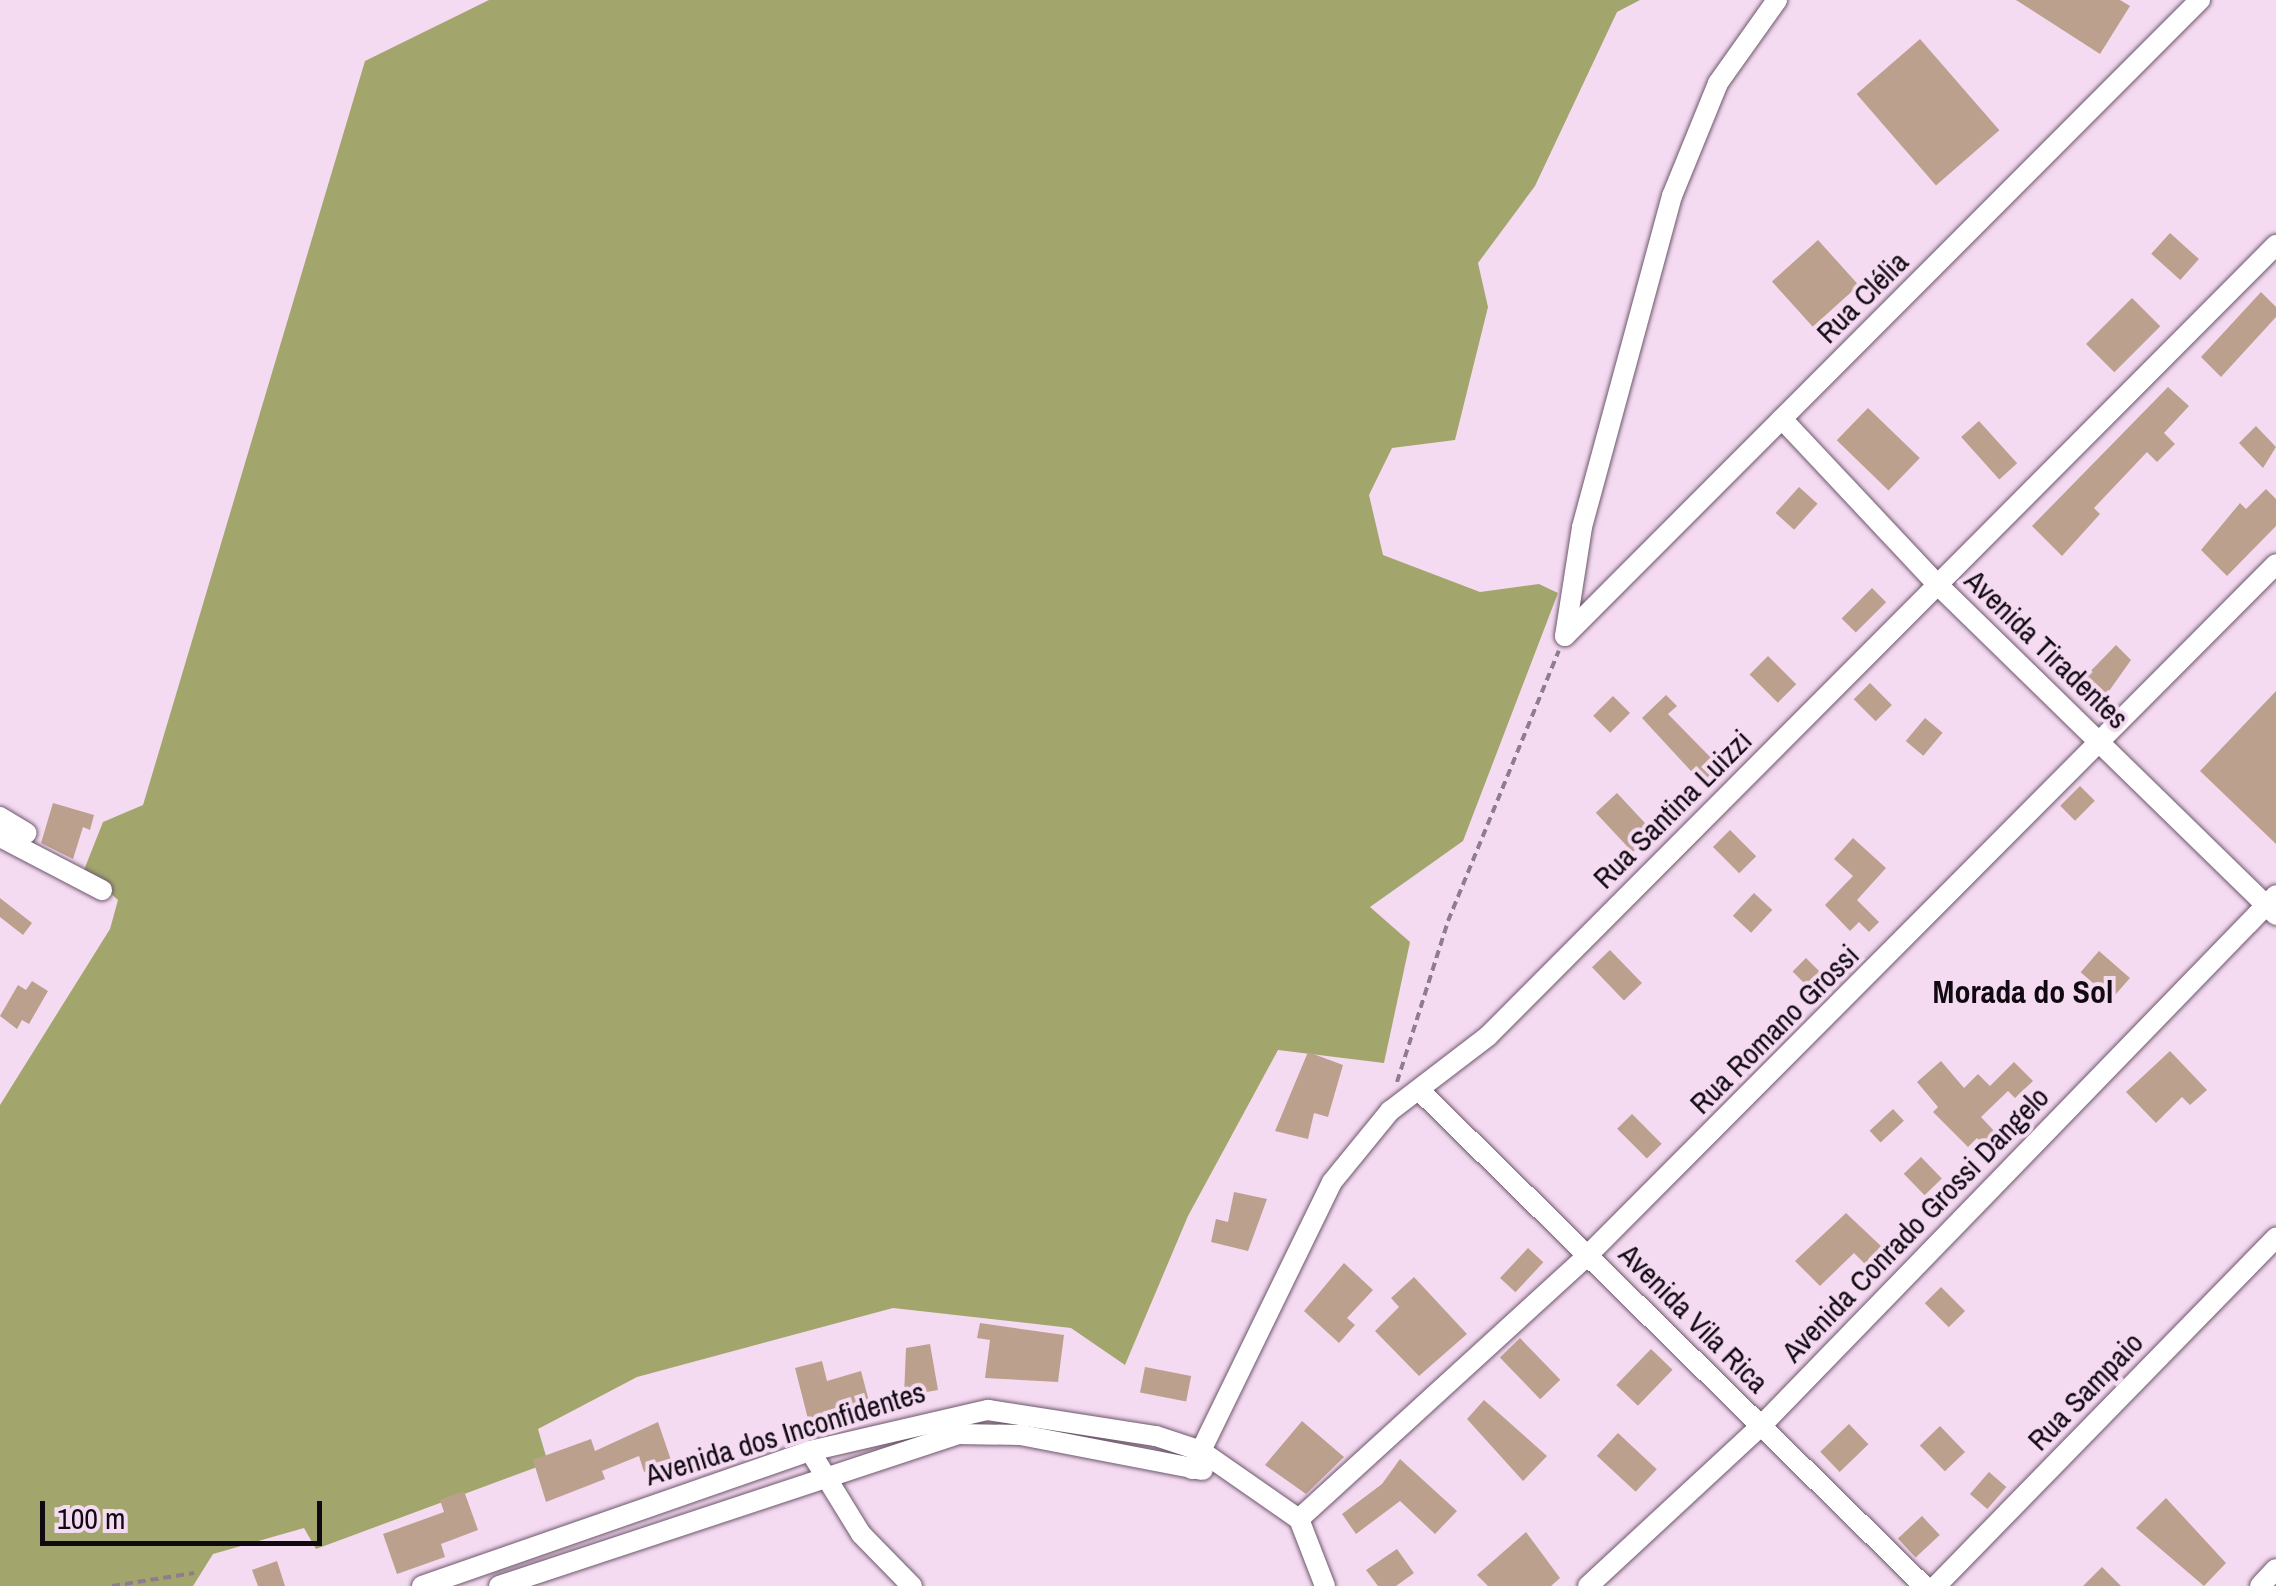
<!DOCTYPE html>
<meta charset="utf-8">
<style>
body{margin:0}
#map{position:relative;width:2276px;height:1586px;overflow:hidden;background:#f5dbf2;font-family:"Archivo Narrow",sans-serif}
div>[style]{position:absolute}
.forest>*{inset:0;background:#a2a66d}
.building>*{inset:0;background:#bca08e;transform-origin:0 0}
.path>*{height:4px;margin-top:-2px;transform-origin:0;background:repeating-linear-gradient(90deg,#8e7d8d 0 8px,transparent 0 13px)}
.roads{filter:drop-shadow(0 0 2px #6d576b) drop-shadow(0 0 2px #6d576b)}
.minor>*{height:20px;margin:-10px;padding:0 10px;transform-origin:10px;border-radius:10px;background:#fff}
span{translate:-50% -50%;white-space:nowrap;text-align:center;line-height:1.15;-webkit-text-stroke:8px #f5dbf2;paint-order:stroke}
.street-label{font-size:30px;color:#110911}
.neighbourhood-label{font-size:32px;color:#110911;font-weight:700}
.scale{position:absolute;left:40px;top:1501px;width:282px;height:45px;box-sizing:border-box;border:5px solid #110911;border-top:0;padding-left:12px;font-size:30px;line-height:35px;white-space:nowrap;color:#110911;-webkit-text-stroke:8px #f5dbf2;paint-order:stroke}
</style>
<div id="map">
<div class="forest">
<i style="clip-path:polygon(489px 0,1640px 0,1617px 12px,1535px 186px,1478px 263px,1488px 307px,1455px 440px,1392px 448px,1369px 495px,1383px 555px,1480px 592px,1539px 584px,1558px 593px,1463px 841px,1370px 907px,1410px 942px,1384px 1063px,1278px 1050px,1188px 1216px,1125px 1365px,1071px 1328px,893px 1308px,637px 1377px,538px 1429px,548px 1463px,316px 1549px,304px 1528px,213px 1554px,193px 1586px,0 1586px,0 1105px,110px 929px,118px 900px,84px 870px,103px 822px,143px 805px,365px 61px)"></i>
</div>
<div class="building">
<i style="clip-path:polygon(2016px 0,2120px 0,2130px 6px,2100px 54px)"></i>
<i style="left:1920px;top:39px;width:121px;height:84px;rotate:49deg"></i>
<i style="left:2170px;top:233px;width:39px;height:28px;rotate:42deg"></i>
<i style="left:1818px;top:240px;width:61px;height:62px;rotate:48deg"></i>
<i style="clip-path:polygon(2261px 292px,2276px 307px,2276px 317px,2221px 377px,2201px 357px)"></i>
<i style="left:2132px;top:298px;width:40px;height:65px;rotate:45deg"></i>
<i style="clip-path:polygon(2168px 387px,2189px 406px,2164px 433px,2175px 444px,2157px 462px,2147px 452px,2094px 508px,2100px 514px,2062px 556px,2032px 526px)"></i>
<i style="left:1868px;top:408px;width:72px;height:45px;rotate:44deg"></i>
<i style="left:1979px;top:421px;width:57px;height:24px;rotate:48deg"></i>
<i style="clip-path:polygon(2256px 426px,2276px 447px,2263px 468px,2239px 443px)"></i>
<i style="left:1799px;top:487px;width:25px;height:35px;rotate:42deg"></i>
<i style="clip-path:polygon(2266px 489px,2276px 499px,2276px 526px,2227px 576px,2201px 550px,2240px 503px,2246px 509px)"></i>
<i style="left:1872px;top:588px;width:20px;height:43px;rotate:45deg"></i>
<i style="clip-path:polygon(2116px 645px,2131px 660px,2102px 701px,2080px 682px)"></i>
<i style="left:1768px;top:656px;width:40px;height:26px;rotate:45deg"></i>
<i style="left:1870px;top:683px;width:31px;height:23px;rotate:45deg"></i>
<i style="clip-path:polygon(2276px 691px,2276px 844px,2200px 771px)"></i>
<i style="clip-path:polygon(1666px 695px,1677px 706px,1668px 714px,1719px 766px,1702px 783px,1642px 718px)"></i>
<i style="left:1613px;top:696px;width:24px;height:28px;rotate:45deg"></i>
<i style="left:1925px;top:718px;width:23px;height:30px;rotate:40deg"></i>
<i style="left:2080px;top:786px;width:21px;height:28px;rotate:45deg"></i>
<i style="left:1617px;top:793px;width:54px;height:29px;rotate:47deg"></i>
<i style="clip-path:polygon(53px 803px,94px 815px,90px 830px,83px 827px,73px 859px,41px 843px)"></i>
<i style="left:1730px;top:830px;width:37px;height:24px;rotate:45deg"></i>
<i style="clip-path:polygon(1853px 838px,1886px 868px,1857px 900px,1879px 922px,1869px 932px,1859px 922px,1850px 931px,1825px 905px,1853px 876px,1834px 859px)"></i>
<i style="left:1754px;top:893px;width:25px;height:31px;rotate:43deg"></i>
<i style="clip-path:polygon(0 898px,32px 923px,23px 935px,0 917px)"></i>
<i style="left:1610px;top:950px;width:46px;height:25px;rotate:46deg"></i>
<i style="left:2099px;top:951px;width:41px;height:28px;rotate:41deg"></i>
<i style="left:1806px;top:958px;width:24px;height:19px;rotate:45deg"></i>
<i style="clip-path:polygon(32px 981px,48px 991px,29px 1024px,22px 1020px,17px 1029px,0 1016px,18px 985px,26px 990px)"></i>
<i style="clip-path:polygon(2170px 1051px,2207px 1090px,2190px 1105px,2182px 1097px,2156px 1123px,2126px 1092px)"></i>
<i style="clip-path:polygon(1308px 1052px,1343px 1065px,1328px 1117px,1314px 1113px,1308px 1139px,1275px 1131px)"></i>
<i style="clip-path:polygon(1941px 1061px,1964px 1088px,1978px 1074px,1990px 1086px,2014px 1062px,2033px 1081px,2015px 1098px,2008px 1091px,1981px 1117px,1996px 1133px,1984px 1145px,1977px 1138px,1968px 1147px,1933px 1112px,1938px 1107px,1917px 1082px)"></i>
<i style="left:1893px;top:1109px;width:16px;height:32px;rotate:47deg"></i>
<i style="left:1632px;top:1114px;width:42px;height:21px;rotate:45deg"></i>
<i style="left:1921px;top:1157px;width:30px;height:24px;rotate:46deg"></i>
<i style="clip-path:polygon(1234px 1192px,1267px 1199px,1248px 1251px,1211px 1242px,1216px 1219px,1228px 1222px)"></i>
<i style="clip-path:polygon(1846px 1213px,1882px 1247px,1865px 1264px,1854px 1253px,1820px 1286px,1795px 1261px)"></i>
<i style="left:1528px;top:1248px;width:21px;height:41px;rotate:43deg"></i>
<i style="clip-path:polygon(1344px 1263px,1373px 1290px,1347px 1318px,1355px 1325px,1339px 1343px,1304px 1311px)"></i>
<i style="clip-path:polygon(1414px 1277px,1467px 1334px,1419px 1376px,1375px 1331px,1399px 1307px,1391px 1298px)"></i>
<i style="left:1941px;top:1287px;width:34px;height:23px;rotate:45deg"></i>
<i style="clip-path:polygon(980px 1323px,1064px 1335px,1058px 1382px,985px 1378px,990px 1340px,977px 1338px)"></i>
<i style="left:1520px;top:1338px;width:58px;height:28px;rotate:46deg"></i>
<i style="clip-path:polygon(930px 1344px,938px 1390px,904px 1396px,906px 1348px)"></i>
<i style="left:1651px;top:1349px;width:30px;height:50px;rotate:44deg"></i>
<i style="clip-path:polygon(822px 1361px,827px 1381px,861px 1371px,870px 1405px,808px 1419px,795px 1368px)"></i>
<i style="left:1145px;top:1367px;width:47px;height:26px;rotate:11deg"></i>
<i style="clip-path:polygon(1484px 1400px,1547px 1456px,1523px 1481px,1467px 1419px)"></i>
<i style="clip-path:polygon(1302px 1421px,1344px 1457px,1306px 1494px,1265px 1465px)"></i>
<i style="clip-path:polygon(658px 1422px,672px 1463px,644px 1472px,639px 1456px,602px 1471px,605px 1479px,546px 1502px,533px 1460px,591px 1439px,595px 1451px)"></i>
<i style="left:1849px;top:1424px;width:28px;height:40px;rotate:46deg"></i>
<i style="left:1940px;top:1426px;width:36px;height:28px;rotate:46deg"></i>
<i style="left:1618px;top:1433px;width:53px;height:31px;rotate:43deg"></i>
<i style="clip-path:polygon(1400px 1459px,1457px 1511px,1435px 1534px,1400px 1501px,1356px 1534px,1342px 1514px,1382px 1484px)"></i>
<i style="left:1989px;top:1472px;width:23px;height:29px;rotate:41deg"></i>
<i style="clip-path:polygon(464px 1491px,478px 1530px,441px 1544px,445px 1557px,397px 1574px,383px 1534px,444px 1512px,440px 1500px)"></i>
<i style="clip-path:polygon(2166px 1498px,2226px 1563px,2204px 1586px,2136px 1528px)"></i>
<i style="left:1922px;top:1516px;width:26px;height:33px;rotate:47deg"></i>
<i style="clip-path:polygon(1526px 1532px,1560px 1578px,1551px 1586px,1488px 1586px,1477px 1575px)"></i>
<i style="clip-path:polygon(1397px 1549px,1414px 1573px,1396px 1586px,1378px 1586px,1366px 1570px)"></i>
<i style="clip-path:polygon(277px 1561px,285px 1586px,258px 1586px,252px 1570px)"></i>
<i style="clip-path:polygon(2102px 1567px,2121px 1586px,2083px 1586px)"></i>
</div>
<div class="path">
<i style="left:1397px;top:1082px;width:169px;rotate:-72.4deg"></i>
<i style="left:1448px;top:921px;width:292px;rotate:-67.7deg"></i>
<i style="left:112px;top:1586px;width:83px;rotate:-9deg"></i>
</div>
<div class="roads">
<div class="minor">
<i style="left:1782px;top:419px;width:226px;rotate:46.8deg"></i>
<i style="left:1937px;top:584px;width:474px;rotate:44.3deg"></i>
<i style="left:1565px;top:636px;width:899px;rotate:-45.05deg"></i>
<i style="left:1565px;top:636px;width:110px;rotate:-81.1deg"></i>
<i style="left:1582px;top:527px;width:343px;rotate:-74.8deg"></i>
<i style="left:1672px;top:196px;width:122px;rotate:-67.8deg"></i>
<i style="left:1718px;top:83px;width:102px;rotate:-54.6deg"></i>
<i style="left:0;top:817px;width:31px;rotate:31deg"></i>
<i style="left:0;top:837px;width:115px;rotate:27.5deg"></i>
<i style="left:1421px;top:1092px;width:705px;rotate:44.48deg"></i>
<i style="left:810px;top:1451px;width:97px;rotate:58.4deg"></i>
<i style="left:861px;top:1534px;width:73px;rotate:45.6deg"></i>
<i style="left:1192px;top:1469px;width:319px;rotate:-64deg"></i>
<i style="left:1332px;top:1182px;width:92px;rotate:-50.8deg"></i>
<i style="left:1390px;top:1111px;width:123px;rotate:-37.4deg"></i>
<i style="left:1488px;top:1036px;width:1117px;rotate:-45.11deg"></i>
<i style="left:1299px;top:1519px;width:391px;rotate:-42.4deg"></i>
<i style="left:1588px;top:1255px;width:975px;rotate:-45.12deg"></i>
<i style="left:422px;top:1586px;width:411px;rotate:-19.2deg"></i>
<i style="left:810px;top:1451px;width:183px;rotate:-13deg"></i>
<i style="left:988px;top:1410px;width:170px;rotate:8.8deg"></i>
<i style="left:1156px;top:1436px;width:47px;rotate:18.4deg"></i>
<i style="left:1201px;top:1451px;width:119px;rotate:34.8deg"></i>
<i style="left:1299px;top:1519px;width:72px;rotate:68.8deg"></i>
<i style="left:499px;top:1586px;width:484px;rotate:-18.3deg"></i>
<i style="left:958px;top:1434px;width:63px;rotate:0.9deg"></i>
<i style="left:1021px;top:1435px;width:185px;rotate:10.9deg"></i>
<i style="left:1588px;top:1586px;width:234px;rotate:-42.8deg"></i>
<i style="left:1760px;top:1427px;width:741px;rotate:-45.87deg"></i>
<i style="left:1936px;top:1586px;width:487px;rotate:-45.7deg"></i>
<i style="left:2260px;top:1586px;width:23px;rotate:-47deg"></i>
</div>
</div>
<div class="street-label">
<span style="left:1862px;top:297px;rotate:-45deg">Rua Clélia</span>
<span style="left:2047px;top:649px;rotate:44deg">Avenida Tiradentes</span>
<span style="left:1672px;top:809px;rotate:-45deg">Rua Santina Luizzi</span>
<span style="left:1774px;top:1029px;rotate:-45deg">Rua Romano Grossi</span>
<span style="left:1915px;top:1224px;rotate:-46deg">Avenida Conrado Grossi Dangelo</span>
<span style="left:1694px;top:1318px;rotate:45deg">Avenida Vila Rica</span>
<span style="left:2085px;top:1391px;rotate:-46deg">Rua Sampaio</span>
<span style="left:785px;top:1433px;rotate:-17deg">Avenida dos Inconfidentes</span>
</div>
<div class="neighbourhood-label">
<span style="left:2023px;top:992px">Morada do Sol</span>
</div>
<div class="scale">100 m</div>
</div>
